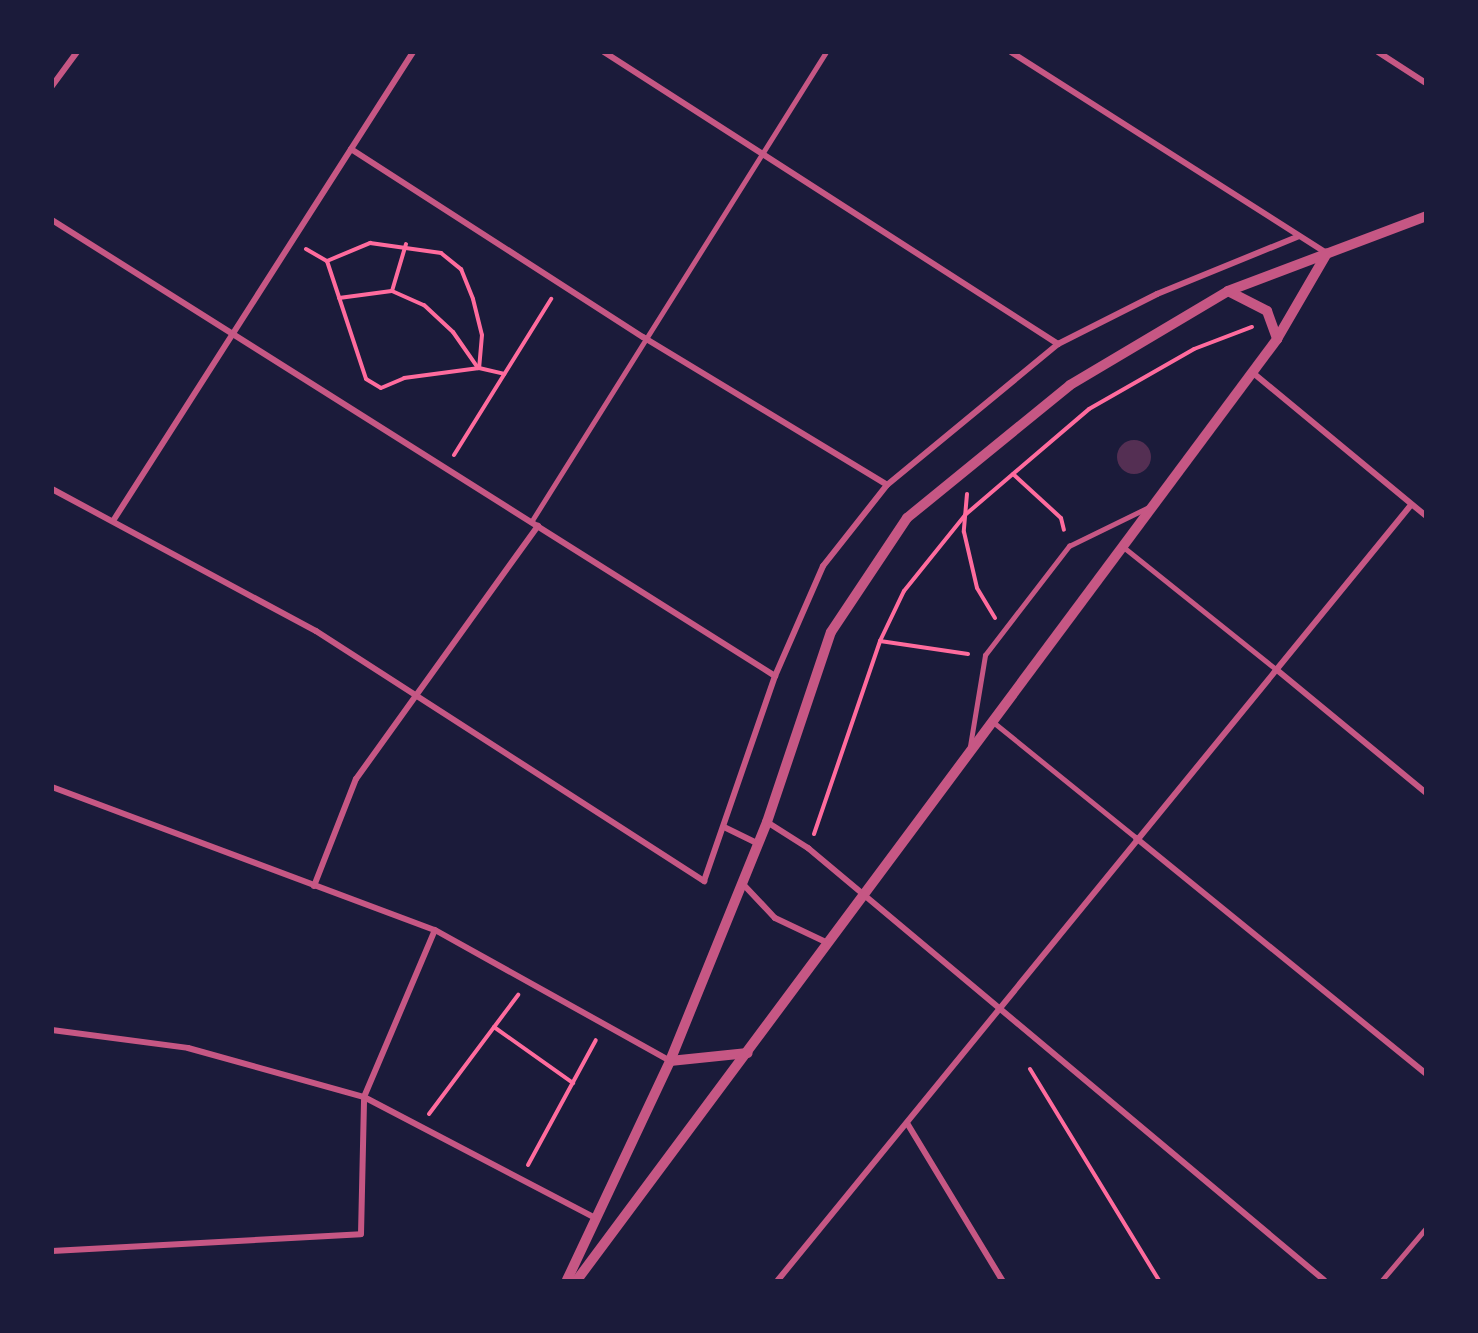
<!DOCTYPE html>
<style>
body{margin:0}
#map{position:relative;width:1478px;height:1333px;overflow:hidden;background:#1b1b3a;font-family:"IBM Plex Sans",sans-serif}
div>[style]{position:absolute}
.building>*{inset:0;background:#542f53}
.round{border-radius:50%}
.path>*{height:4px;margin:-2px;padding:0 2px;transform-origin:2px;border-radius:2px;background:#ff6b9d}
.service>*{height:4.5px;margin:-2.25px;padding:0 2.25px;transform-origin:2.25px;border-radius:2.25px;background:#c65784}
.pedestrian>*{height:5px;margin:-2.5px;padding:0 2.5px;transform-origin:2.5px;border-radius:2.5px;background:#c65784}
.minor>*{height:6px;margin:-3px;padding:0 3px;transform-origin:3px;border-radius:3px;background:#c65784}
.tertiary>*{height:10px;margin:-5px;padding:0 5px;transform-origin:5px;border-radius:5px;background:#c65784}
span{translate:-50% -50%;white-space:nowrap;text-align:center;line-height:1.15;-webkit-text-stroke:4.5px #1b1b3a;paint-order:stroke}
.frame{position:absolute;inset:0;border:54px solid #1b1b3a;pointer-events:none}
</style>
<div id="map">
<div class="building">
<i class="round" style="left:1117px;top:440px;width:34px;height:34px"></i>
</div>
<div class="path">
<i style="left:306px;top:249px;width:24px;rotate:30deg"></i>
<i style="left:327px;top:261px;width:124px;rotate:71.7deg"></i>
<i style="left:366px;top:379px;width:17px;rotate:31deg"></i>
<i style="left:381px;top:388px;width:25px;rotate:-23deg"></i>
<i style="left:404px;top:378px;width:76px;rotate:-7.6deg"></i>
<i style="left:479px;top:368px;width:26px;rotate:13deg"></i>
<i style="left:327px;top:261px;width:47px;rotate:-22.7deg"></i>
<i style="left:370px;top:243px;width:72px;rotate:8deg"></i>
<i style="left:441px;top:253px;width:26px;rotate:39deg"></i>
<i style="left:461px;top:269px;width:32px;rotate:68deg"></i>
<i style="left:473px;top:299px;width:37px;rotate:76deg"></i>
<i style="left:482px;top:335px;width:33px;rotate:95deg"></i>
<i style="left:392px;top:291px;width:49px;rotate:-73.4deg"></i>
<i style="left:339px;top:298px;width:53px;rotate:-7.5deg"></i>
<i style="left:392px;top:291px;width:35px;rotate:24deg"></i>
<i style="left:424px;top:305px;width:40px;rotate:43deg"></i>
<i style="left:453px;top:332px;width:44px;rotate:55.2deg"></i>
<i style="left:454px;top:455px;width:184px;rotate:-58.1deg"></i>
<i style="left:1013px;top:474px;width:65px;rotate:42.5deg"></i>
<i style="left:1061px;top:518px;width:12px;rotate:76deg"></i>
<i style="left:967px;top:494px;width:38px;rotate:95deg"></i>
<i style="left:964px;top:532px;width:57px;rotate:76.9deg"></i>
<i style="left:977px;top:588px;width:35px;rotate:59deg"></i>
<i style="left:880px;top:641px;width:89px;rotate:8.4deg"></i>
<i style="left:814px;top:834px;width:204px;rotate:-71.1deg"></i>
<i style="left:880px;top:641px;width:55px;rotate:-64.4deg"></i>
<i style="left:904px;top:591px;width:97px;rotate:-51.2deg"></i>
<i style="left:965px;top:515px;width:163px;rotate:-40.5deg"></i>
<i style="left:1089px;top:409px;width:121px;rotate:-29.7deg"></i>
<i style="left:1194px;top:349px;width:62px;rotate:-20.8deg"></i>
<i style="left:494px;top:1027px;width:97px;rotate:35.3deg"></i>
<i style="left:1030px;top:1069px;width:247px;rotate:58.6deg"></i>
<i style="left:429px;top:1114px;width:149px;rotate:-53.2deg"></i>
<i style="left:528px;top:1165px;width:142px;rotate:-61.5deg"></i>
</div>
<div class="service">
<i style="left:970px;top:746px;width:92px;rotate:-80.6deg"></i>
<i style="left:985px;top:655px;width:138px;rotate:-52.4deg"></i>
<i style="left:1069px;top:546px;width:89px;rotate:-26deg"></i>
</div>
<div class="pedestrian">
<i style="left:531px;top:522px;width:555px;rotate:-57.89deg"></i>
<i style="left:1122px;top:546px;width:198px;rotate:38.7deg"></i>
<i style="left:993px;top:722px;width:184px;rotate:39deg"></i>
<i style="left:1382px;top:1280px;width:68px;rotate:-49.8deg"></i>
</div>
<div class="minor">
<i style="left:604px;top:52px;width:540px;rotate:32.75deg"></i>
<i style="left:1011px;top:52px;width:375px;rotate:32.5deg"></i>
<i style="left:1378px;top:52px;width:57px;rotate:32.9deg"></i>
<i style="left:52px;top:86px;width:42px;rotate:-53.7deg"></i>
<i style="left:351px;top:149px;width:347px;rotate:32.8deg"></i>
<i style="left:643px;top:337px;width:285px;rotate:31.2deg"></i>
<i style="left:52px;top:220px;width:855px;rotate:32.24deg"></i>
<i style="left:1252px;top:372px;width:226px;rotate:39.6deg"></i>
<i style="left:52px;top:489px;width:300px;rotate:28.3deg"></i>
<i style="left:316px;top:631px;width:462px;rotate:32.8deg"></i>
<i style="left:704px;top:881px;width:217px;rotate:-70.9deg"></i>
<i style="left:775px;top:676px;width:120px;rotate:-66.4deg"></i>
<i style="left:823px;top:566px;width:103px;rotate:-51.7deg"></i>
<i style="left:887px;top:485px;width:222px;rotate:-39.5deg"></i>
<i style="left:1058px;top:344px;width:111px;rotate:-26.8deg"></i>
<i style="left:1157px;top:294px;width:153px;rotate:-22.2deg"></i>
<i style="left:113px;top:521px;width:557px;rotate:-57.39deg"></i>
<i style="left:1277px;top:670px;width:193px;rotate:39.5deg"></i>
<i style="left:52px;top:787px;width:409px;rotate:20.5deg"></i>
<i style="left:435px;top:930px;width:269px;rotate:29.1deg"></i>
<i style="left:767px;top:822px;width:49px;rotate:32.4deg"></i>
<i style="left:808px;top:848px;width:673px;rotate:39.94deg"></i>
<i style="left:724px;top:827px;width:37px;rotate:26deg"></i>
<i style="left:1136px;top:838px;width:374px;rotate:39.1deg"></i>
<i style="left:742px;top:883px;width:48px;rotate:46.7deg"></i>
<i style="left:775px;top:918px;width:59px;rotate:25.3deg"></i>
<i style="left:314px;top:886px;width:115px;rotate:-68.6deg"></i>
<i style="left:356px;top:779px;width:312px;rotate:-54.3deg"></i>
<i style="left:52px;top:1030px;width:137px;rotate:7.5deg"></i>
<i style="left:188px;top:1048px;width:183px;rotate:15.6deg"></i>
<i style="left:364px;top:1097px;width:263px;rotate:27.6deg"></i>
<i style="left:907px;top:1123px;width:184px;rotate:58.8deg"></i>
<i style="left:52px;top:1251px;width:309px;rotate:-3.1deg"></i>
<i style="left:361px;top:1234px;width:137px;rotate:-88.7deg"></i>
<i style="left:364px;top:1097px;width:181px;rotate:-67deg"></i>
<i style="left:778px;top:1280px;width:1001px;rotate:-50.76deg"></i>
</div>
<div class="tertiary">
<i style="left:1228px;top:291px;width:44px;rotate:27.1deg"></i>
<i style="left:1267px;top:311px;width:30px;rotate:70deg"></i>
<i style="left:670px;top:1061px;width:78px;rotate:-5.9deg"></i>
<i style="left:567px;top:1280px;width:242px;rotate:-64.8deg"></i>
<i style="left:670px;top:1061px;width:258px;rotate:-67.9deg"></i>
<i style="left:767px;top:822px;width:200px;rotate:-71.4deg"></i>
<i style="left:831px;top:632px;width:137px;rotate:-56.3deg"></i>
<i style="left:907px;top:518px;width:210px;rotate:-39.2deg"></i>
<i style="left:1070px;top:385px;width:184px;rotate:-30.7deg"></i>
<i style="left:1228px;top:291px;width:212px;rotate:-20.7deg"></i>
<i style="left:577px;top:1280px;width:1173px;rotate:-53.35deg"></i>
<i style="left:1277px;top:339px;width:99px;rotate:-59.8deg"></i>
</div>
<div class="frame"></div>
</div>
